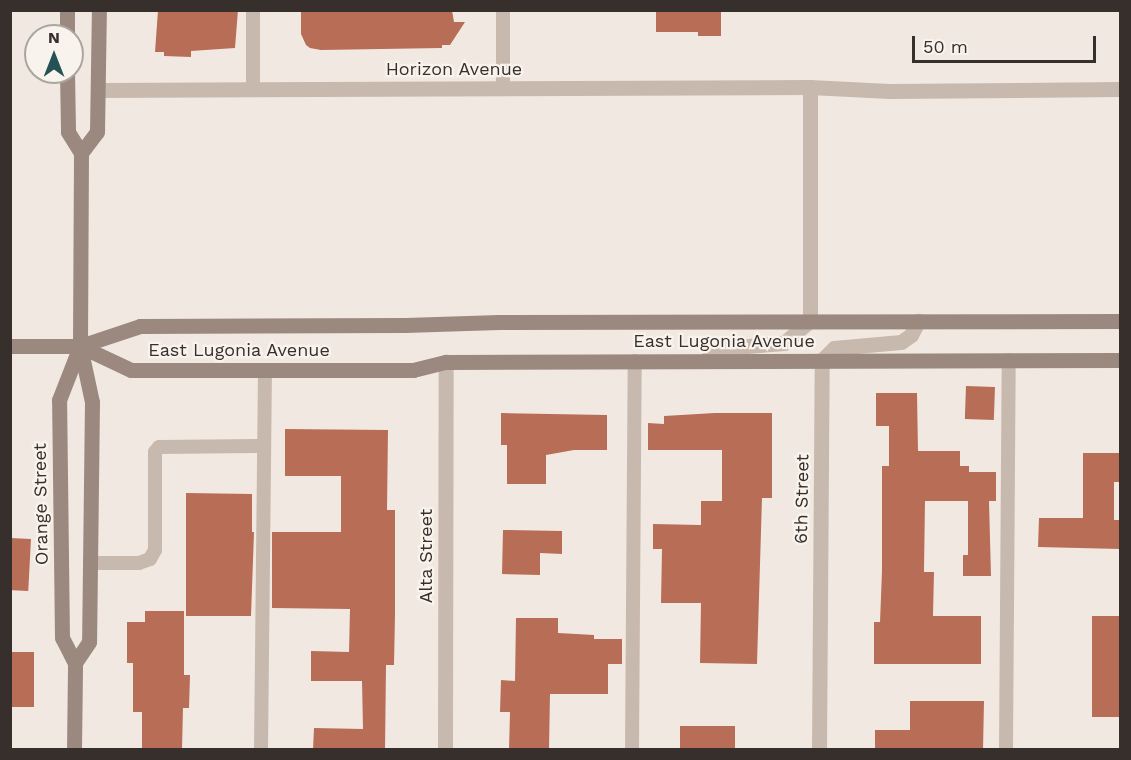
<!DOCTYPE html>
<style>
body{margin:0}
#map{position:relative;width:1131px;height:760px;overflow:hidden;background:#f1e9e1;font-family:"Work Sans",sans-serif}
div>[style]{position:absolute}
.building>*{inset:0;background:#b86d57;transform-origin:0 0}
.lane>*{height:14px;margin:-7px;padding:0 7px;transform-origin:7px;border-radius:7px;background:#c8b9ae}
.street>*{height:15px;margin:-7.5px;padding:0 7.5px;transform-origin:7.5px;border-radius:7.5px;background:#c8b9ae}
.secondary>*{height:15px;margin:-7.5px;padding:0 7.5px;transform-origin:7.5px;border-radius:7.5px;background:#9b897f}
span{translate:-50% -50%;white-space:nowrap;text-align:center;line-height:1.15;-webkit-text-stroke:4.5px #f9f3ed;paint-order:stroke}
.street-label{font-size:18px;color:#372f2b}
.frame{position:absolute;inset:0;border:12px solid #372f2b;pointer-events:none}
.north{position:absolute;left:24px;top:24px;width:60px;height:60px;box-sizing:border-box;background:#f9f3ed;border:2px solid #aba59f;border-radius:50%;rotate:0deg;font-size:16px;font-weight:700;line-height:24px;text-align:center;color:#372f2b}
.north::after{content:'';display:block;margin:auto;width:21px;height:27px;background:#255254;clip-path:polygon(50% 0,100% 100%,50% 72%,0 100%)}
.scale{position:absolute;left:912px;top:36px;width:184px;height:27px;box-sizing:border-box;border:3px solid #372f2b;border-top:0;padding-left:8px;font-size:18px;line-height:21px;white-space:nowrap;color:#372f2b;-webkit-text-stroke:4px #f9f3ed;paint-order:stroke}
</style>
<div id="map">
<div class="building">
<i style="clip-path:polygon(158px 10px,238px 10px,235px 48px,191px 51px,191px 57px,164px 56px,164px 52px,155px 52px)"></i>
<i style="clip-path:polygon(301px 10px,452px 10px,454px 22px,465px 22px,450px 45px,442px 45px,442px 48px,321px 50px,310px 48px,306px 45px,301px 34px)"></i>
<i style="clip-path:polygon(656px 10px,721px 10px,721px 36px,698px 36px,698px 32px,656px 32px)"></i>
<i style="left:966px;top:386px;width:29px;height:33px;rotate:2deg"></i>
<i style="clip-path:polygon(876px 393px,917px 393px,918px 451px,960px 451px,960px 466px,969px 466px,969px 472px,996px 472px,996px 501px,989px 501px,991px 576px,963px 576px,963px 555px,968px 555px,968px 501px,925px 501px,924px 572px,934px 572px,933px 616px,981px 616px,981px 664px,874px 664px,874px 622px,880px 622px,882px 571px,882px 466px,889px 466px,889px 426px,876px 426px)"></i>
<i style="clip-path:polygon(501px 413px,607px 415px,607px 450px,574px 450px,546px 455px,546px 484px,507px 484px,507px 445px,501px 445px)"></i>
<i style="clip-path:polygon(715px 413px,772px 413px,772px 498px,762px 498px,757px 664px,700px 663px,701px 603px,661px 603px,662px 549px,653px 549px,653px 524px,701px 525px,701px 501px,722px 501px,722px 450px,648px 450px,648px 423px,664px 424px,664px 416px)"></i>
<i style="clip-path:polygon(285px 429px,388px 430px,387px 510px,395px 510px,395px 615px,394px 665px,386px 665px,385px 750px,313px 750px,314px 728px,363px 729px,362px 681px,311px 681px,311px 651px,349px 652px,350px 609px,272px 608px,272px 532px,341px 532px,341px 476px,285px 476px)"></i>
<i style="clip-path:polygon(1083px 453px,1119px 453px,1119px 482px,1114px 482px,1114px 520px,1120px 520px,1120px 549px,1038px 547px,1039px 518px,1083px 518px)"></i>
<i style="clip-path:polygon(186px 493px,252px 494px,252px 532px,254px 532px,251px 616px,186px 616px)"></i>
<i style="clip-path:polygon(503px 530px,562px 531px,562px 554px,540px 553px,540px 575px,502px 574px)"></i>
<i style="left:10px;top:538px;width:21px;height:52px;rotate:3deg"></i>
<i style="clip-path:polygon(145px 611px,184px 611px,184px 675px,190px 675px,189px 708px,183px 708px,182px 750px,142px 750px,142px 712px,133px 712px,133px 663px,127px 663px,127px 622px,145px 622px)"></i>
<i style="left:1092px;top:616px;width:28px;height:101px"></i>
<i style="clip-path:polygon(516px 618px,558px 618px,558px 633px,594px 635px,594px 639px,622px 639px,622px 664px,608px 664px,608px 694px,550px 694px,549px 750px,509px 750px,510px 712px,500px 712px,501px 680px,515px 681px)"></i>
<i style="left:10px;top:652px;width:24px;height:55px"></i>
<i style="clip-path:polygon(910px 701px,984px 701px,983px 750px,875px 750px,875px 730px,910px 730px)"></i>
<i style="left:680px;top:726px;width:55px;height:24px"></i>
</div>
<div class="lane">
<i style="left:503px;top:88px;width:78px;rotate:-90deg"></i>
<i style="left:253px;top:90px;width:80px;rotate:-90deg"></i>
<i style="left:90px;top:563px;width:49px"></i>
<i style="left:139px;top:563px;width:12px;rotate:-20deg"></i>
<i style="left:150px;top:559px;width:10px;rotate:-61deg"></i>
<i style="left:155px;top:550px;width:98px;rotate:-90deg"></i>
<i style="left:155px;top:452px;width:6px;rotate:-51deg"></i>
<i style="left:159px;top:447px;width:104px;rotate:-0.6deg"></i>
<i style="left:261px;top:750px;width:380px;rotate:-89.4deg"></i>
<i style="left:632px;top:750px;width:389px;rotate:-89.6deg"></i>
<i style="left:1006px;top:750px;width:390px;rotate:-89.6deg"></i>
</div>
<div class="street">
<i style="left:99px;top:90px;width:711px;rotate:-0.24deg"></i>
<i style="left:810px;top:87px;width:79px;rotate:2.9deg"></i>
<i style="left:889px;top:91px;width:231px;rotate:-0.5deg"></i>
<i style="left:704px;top:361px;width:22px;rotate:-36deg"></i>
<i style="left:722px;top:348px;width:62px;rotate:-4.6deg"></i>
<i style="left:784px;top:343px;width:35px;rotate:-41deg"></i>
<i style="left:810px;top:320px;width:233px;rotate:-90deg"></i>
<i style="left:445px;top:750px;width:388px;rotate:-89.9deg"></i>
<i style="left:819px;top:750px;width:390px;rotate:-89.6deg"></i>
<i style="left:822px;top:360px;width:17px;rotate:-45deg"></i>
<i style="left:834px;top:348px;width:67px;rotate:-5.1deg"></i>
<i style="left:901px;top:342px;width:12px;rotate:-35deg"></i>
<i style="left:911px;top:335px;width:16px;rotate:-63deg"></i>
</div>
<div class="secondary">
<i style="left:67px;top:10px;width:26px;rotate:90deg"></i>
<i style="left:67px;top:72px;width:60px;rotate:89deg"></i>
<i style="left:68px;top:132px;width:25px;rotate:58deg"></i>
<i style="left:81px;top:153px;width:193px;rotate:90.3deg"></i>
<i style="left:80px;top:346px;width:57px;rotate:77.9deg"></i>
<i style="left:92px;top:402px;width:240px;rotate:90.7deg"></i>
<i style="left:89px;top:642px;width:25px;rotate:124deg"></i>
<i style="left:81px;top:153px;width:26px;rotate:-53deg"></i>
<i style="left:97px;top:132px;width:122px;rotate:-89.1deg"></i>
<i style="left:10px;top:346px;width:70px"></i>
<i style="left:80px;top:346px;width:63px;rotate:-18.4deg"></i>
<i style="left:140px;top:326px;width:265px;rotate:-0.2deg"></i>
<i style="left:405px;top:325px;width:94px;rotate:-1.8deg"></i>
<i style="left:499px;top:322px;width:621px;rotate:-0.09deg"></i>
<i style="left:80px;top:346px;width:56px;rotate:25.2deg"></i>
<i style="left:131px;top:370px;width:282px"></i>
<i style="left:413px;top:370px;width:34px;rotate:-14deg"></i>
<i style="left:446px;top:362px;width:674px;rotate:-0.17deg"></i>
<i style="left:74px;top:750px;width:87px;rotate:-89.3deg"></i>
<i style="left:75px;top:663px;width:28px;rotate:-117deg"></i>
<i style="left:62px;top:638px;width:238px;rotate:-90.7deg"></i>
<i style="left:59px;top:400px;width:58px;rotate:-68.7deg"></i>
</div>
<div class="street-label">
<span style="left:454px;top:69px">Horizon Avenue</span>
<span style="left:724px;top:341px">East Lugonia Avenue</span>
<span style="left:239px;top:350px">East Lugonia Avenue</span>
<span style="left:802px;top:499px;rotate:-89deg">6th Street</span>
<span style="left:41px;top:504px;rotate:-91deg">Orange Street</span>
<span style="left:426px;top:556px;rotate:-90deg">Alta Street</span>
</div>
<div class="frame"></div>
<div class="north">N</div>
<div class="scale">50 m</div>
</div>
